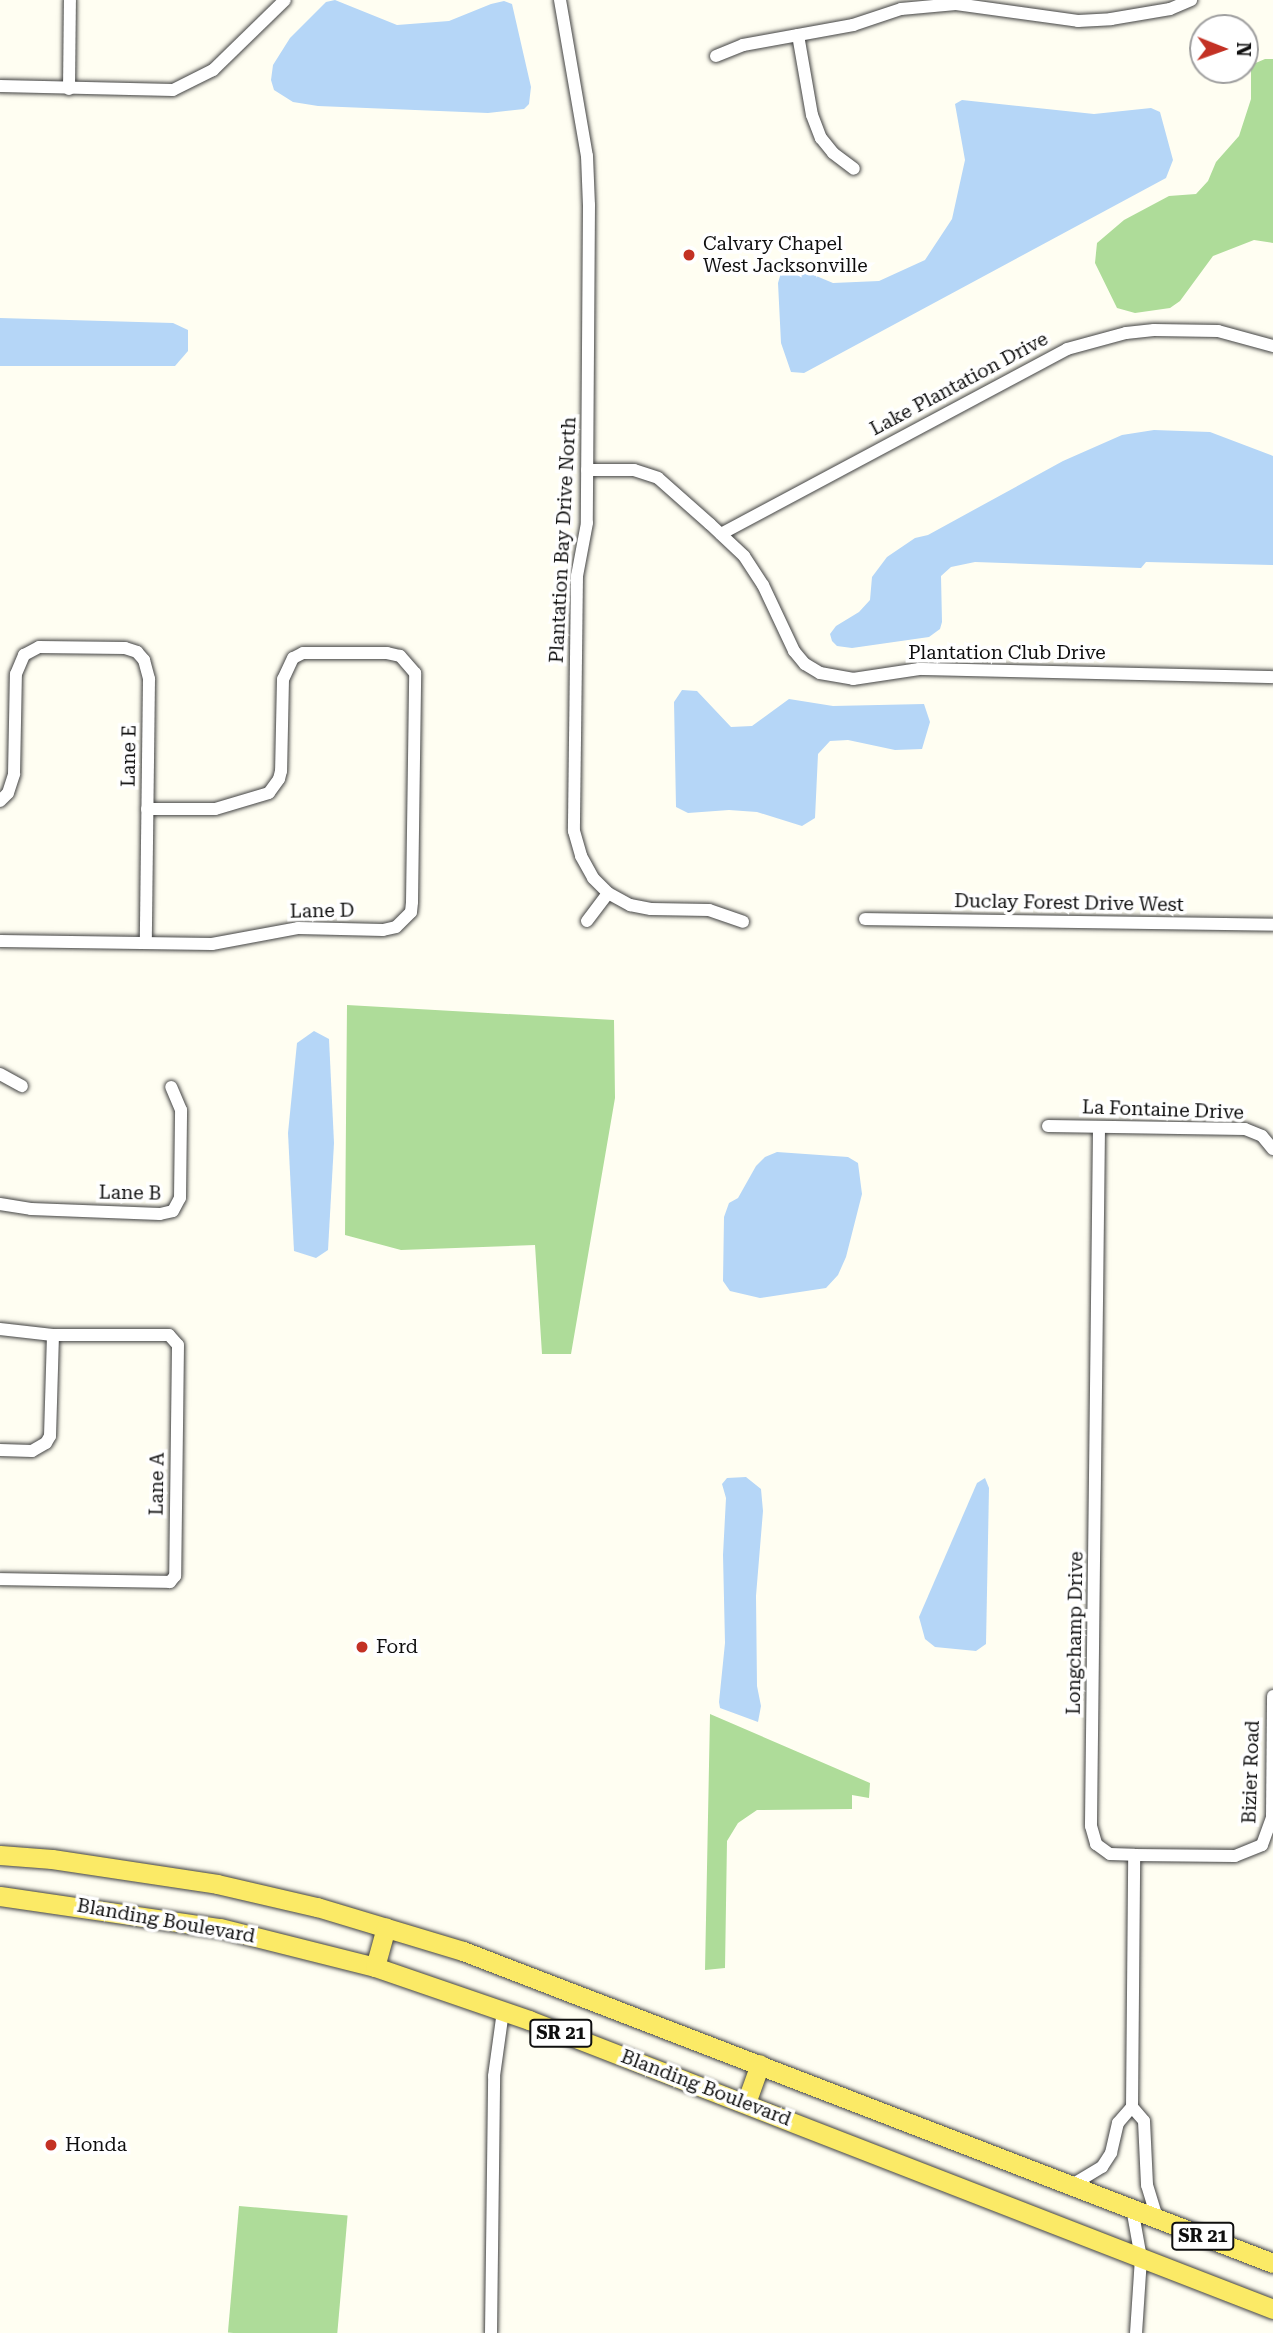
<!DOCTYPE html>
<style>
body{margin:0}
#map{position:relative;width:1273px;height:2333px;overflow:hidden;background:#fffef2;font-family:"Roboto Serif",serif}
div>[style]{position:absolute}
.forest>*{inset:0;background:#aedc99;transform-origin:0 0}
.water>*{inset:0;background:#b5d6f7}
.roads{filter:drop-shadow(0 0 2px #424242) drop-shadow(0 0 2px #424242)}
.street>*{height:12px;margin:-6px;padding:0 6px;transform-origin:6px;border-radius:6px;background:#fff}
.primary>*{height:19px;margin:-9.5px;padding:0 9.5px;transform-origin:9.5px;border-radius:9.5px;background:#fbea66}
.dots>*{width:19px;height:19px;translate:-50% -50%;box-sizing:border-box;border:4px solid #fff;border-radius:50%}
span{translate:-50% -50%;white-space:nowrap;text-align:center;line-height:1.15;-webkit-text-stroke:7px #fff;paint-order:stroke}
.shield-label span{padding:2px 5px;background:#fff;border:2px solid;border-radius:5px;-webkit-text-stroke-width:0}
.shield-label{font-size:18px;color:#0f0f0f;font-weight:700}
.poi-label{font-size:19px;color:#0f0f0f}
.left{translate:0 -50%;text-align:left}
.street-label{font-size:19px;color:#0f0f0f}
.north{position:absolute;left:1189px;top:14px;width:70px;height:70px;box-sizing:border-box;background:#fff;border:2px solid #9f9f9f;border-radius:50%;rotate:91deg;font-size:19px;font-weight:700;line-height:28px;text-align:center;color:#0f0f0f}
.north::after{content:'';display:block;margin:auto;width:24px;height:32px;background:#c33124;clip-path:polygon(50% 0,100% 100%,50% 72%,0 100%)}
</style>
<div id="map">
<div class="forest">
<i style="clip-path:polygon(1265px 59px,1273px 59px,1273px 243px,1254px 240px,1213px 256px,1180px 301px,1170px 308px,1135px 313px,1117px 308px,1095px 263px,1097px 243px,1124px 220px,1169px 196px,1196px 194px,1208px 181px,1216px 162px,1239px 136px,1251px 99px,1251px 65px)"></i>
<i style="clip-path:polygon(347px 1005px,614px 1020px,615px 1098px,571px 1354px,542px 1354px,535px 1245px,401px 1250px,345px 1235px)"></i>
<i style="clip-path:polygon(710px 1714px,870px 1783px,869px 1798px,852px 1795px,852px 1809px,757px 1810px,738px 1823px,727px 1841px,725px 1968px,705px 1970px)"></i>
<i style="left:239px;top:2206px;width:109px;height:127px;rotate:5deg"></i>
</div>
<div class="water">
<i style="clip-path:polygon(335px 0,397px 25px,449px 21px,491px 4px,504px 1px,512px 4px,531px 87px,529px 104px,524px 109px,488px 113px,318px 106px,293px 102px,274px 90px,271px 80px,273px 65px,290px 38px,326px 2px)"></i>
<i style="clip-path:polygon(962px 100px,1094px 114px,1151px 108px,1160px 112px,1173px 160px,1166px 178px,804px 373px,791px 372px,781px 343px,778px 283px,782px 269px,797px 268px,833px 283px,879px 281px,925px 260px,952px 219px,965px 160px,955px 104px)"></i>
<i style="clip-path:polygon(0 318px,173px 323px,188px 330px,188px 351px,175px 366px,0 366px)"></i>
<i style="clip-path:polygon(1154px 430px,1210px 432px,1273px 456px,1273px 565px,1146px 562px,1141px 568px,975px 562px,951px 567px,941px 576px,942px 622px,940px 629px,929px 637px,852px 648px,837px 646px,832px 641px,830px 634px,836px 626px,859px 612px,870px 600px,872px 577px,887px 557px,915px 538px,928px 535px,1063px 461px,1122px 435px)"></i>
<i style="clip-path:polygon(682px 690px,697px 691px,731px 727px,752px 726px,789px 699px,833px 706px,924px 704px,930px 722px,922px 749px,895px 750px,848px 740px,830px 741px,818px 754px,815px 818px,802px 826px,757px 812px,729px 810px,688px 813px,676px 807px,674px 702px)"></i>
<i style="clip-path:polygon(314px 1031px,329px 1039px,334px 1143px,328px 1250px,316px 1258px,294px 1251px,288px 1133px,297px 1043px)"></i>
<i style="clip-path:polygon(777px 1152px,848px 1157px,858px 1163px,862px 1194px,846px 1257px,838px 1275px,826px 1288px,760px 1298px,730px 1291px,723px 1281px,724px 1217px,729px 1203px,738px 1198px,756px 1166px,765px 1157px)"></i>
<i style="clip-path:polygon(746px 1477px,761px 1489px,763px 1511px,756px 1596px,757px 1686px,761px 1706px,758px 1722px,720px 1708px,719px 1702px,725px 1643px,723px 1555px,726px 1498px,722px 1484px,727px 1478px)"></i>
<i style="clip-path:polygon(985px 1478px,989px 1488px,986px 1644px,976px 1651px,935px 1647px,925px 1639px,919px 1617px,977px 1483px)"></i>
</div>
<div class="roads">
<div class="street">
<i style="left:560px;top:0;width:158px;rotate:80.2deg"></i>
<i style="left:587px;top:156px;width:49px;rotate:87.7deg"></i>
<i style="left:589px;top:205px;width:318px;rotate:90.4deg"></i>
<i style="left:587px;top:523px;width:54px;rotate:100.7deg"></i>
<i style="left:577px;top:576px;width:255px;rotate:90.7deg"></i>
<i style="left:574px;top:831px;width:26px;rotate:74deg"></i>
<i style="left:581px;top:856px;width:25px;rotate:61deg"></i>
<i style="left:593px;top:878px;width:21px;rotate:45deg"></i>
<i style="left:608px;top:893px;width:25px;rotate:29deg"></i>
<i style="left:630px;top:905px;width:21px;rotate:11deg"></i>
<i style="left:651px;top:909px;width:58px;rotate:1deg"></i>
<i style="left:709px;top:910px;width:36px;rotate:19deg"></i>
<i style="left:798px;top:35px;width:81px;rotate:80.1deg"></i>
<i style="left:812px;top:115px;width:25px;rotate:69deg"></i>
<i style="left:821px;top:138px;width:19px;rotate:51deg"></i>
<i style="left:833px;top:153px;width:26px;rotate:37deg"></i>
<i style="left:716px;top:56px;width:29px;rotate:-22deg"></i>
<i style="left:743px;top:45px;width:112px;rotate:-10.3deg"></i>
<i style="left:853px;top:25px;width:51px;rotate:-18.4deg"></i>
<i style="left:901px;top:9px;width:55px;rotate:-5.2deg"></i>
<i style="left:956px;top:4px;width:123px;rotate:7.9deg"></i>
<i style="left:1078px;top:21px;width:33px;rotate:-3deg"></i>
<i style="left:1111px;top:19px;width:60px;rotate:-9.6deg"></i>
<i style="left:1170px;top:9px;width:23px;rotate:-23deg"></i>
<i style="left:0;top:86px;width:173px;rotate:1.3deg"></i>
<i style="left:173px;top:90px;width:45px;rotate:-26.6deg"></i>
<i style="left:213px;top:70px;width:100px;rotate:-44.2deg"></i>
<i style="left:69px;top:89px;width:89px;rotate:-89.4deg"></i>
<i style="left:587px;top:470px;width:47px"></i>
<i style="left:634px;top:470px;width:25px;rotate:18deg"></i>
<i style="left:658px;top:478px;width:69px;rotate:41.5deg"></i>
<i style="left:710px;top:524px;width:47px;rotate:43.3deg"></i>
<i style="left:744px;top:556px;width:35px;rotate:57deg"></i>
<i style="left:763px;top:585px;width:73px;rotate:64.8deg"></i>
<i style="left:794px;top:651px;width:17px;rotate:50deg"></i>
<i style="left:805px;top:664px;width:17px;rotate:31deg"></i>
<i style="left:820px;top:673px;width:34px;rotate:10deg"></i>
<i style="left:853px;top:679px;width:67px;rotate:-8.6deg"></i>
<i style="left:919px;top:669px;width:354px;rotate:1.3deg"></i>
<i style="left:721px;top:534px;width:392px;rotate:-28.1deg"></i>
<i style="left:1067px;top:349px;width:61px;rotate:-15.2deg"></i>
<i style="left:1126px;top:333px;width:28px;rotate:-6deg"></i>
<i style="left:1154px;top:330px;width:64px;rotate:0.9deg"></i>
<i style="left:1218px;top:331px;width:57px;rotate:15.3deg"></i>
<i style="left:0;top:801px;width:11px;rotate:-45deg"></i>
<i style="left:8px;top:793px;width:20px;rotate:-72deg"></i>
<i style="left:14px;top:774px;width:100px;rotate:-88.9deg"></i>
<i style="left:16px;top:674px;width:21px;rotate:-67deg"></i>
<i style="left:24px;top:655px;width:17px;rotate:-28deg"></i>
<i style="left:39px;top:647px;width:86px;rotate:0.7deg"></i>
<i style="left:125px;top:648px;width:13px;rotate:18deg"></i>
<i style="left:137px;top:652px;width:11px;rotate:49deg"></i>
<i style="left:144px;top:660px;width:20px;rotate:75deg"></i>
<i style="left:149px;top:679px;width:264px;rotate:90.7deg"></i>
<i style="left:865px;top:919px;width:408px;rotate:0.8deg"></i>
<i style="left:587px;top:921px;width:35px;rotate:-53deg"></i>
<i style="left:0;top:941px;width:212px;rotate:0.8deg"></i>
<i style="left:212px;top:944px;width:87px;rotate:-10.5deg"></i>
<i style="left:298px;top:928px;width:85px;rotate:1.3deg"></i>
<i style="left:383px;top:930px;width:13px;rotate:-13deg"></i>
<i style="left:396px;top:927px;width:21px;rotate:-45deg"></i>
<i style="left:411px;top:912px;width:10px;rotate:-84deg"></i>
<i style="left:412px;top:902px;width:229px;rotate:-89.2deg"></i>
<i style="left:415px;top:673px;width:23px;rotate:-131deg"></i>
<i style="left:400px;top:656px;width:13px;rotate:-167deg"></i>
<i style="left:387px;top:653px;width:84px;rotate:180deg"></i>
<i style="left:303px;top:653px;width:11px;rotate:153deg"></i>
<i style="left:293px;top:658px;width:23px;rotate:115deg"></i>
<i style="left:283px;top:679px;width:92px;rotate:91.2deg"></i>
<i style="left:281px;top:771px;width:8px;rotate:104deg"></i>
<i style="left:279px;top:779px;width:17px;rotate:126deg"></i>
<i style="left:269px;top:793px;width:56px;rotate:163.5deg"></i>
<i style="left:215px;top:809px;width:68px;rotate:180deg"></i>
<i style="left:0;top:1074px;width:25px;rotate:29deg"></i>
<i style="left:1048px;top:1126px;width:197px;rotate:0.9deg"></i>
<i style="left:1245px;top:1129px;width:18px;rotate:22deg"></i>
<i style="left:1262px;top:1136px;width:17px;rotate:50deg"></i>
<i style="left:1099px;top:1128px;width:698px;rotate:90.66deg"></i>
<i style="left:1091px;top:1826px;width:19px;rotate:74deg"></i>
<i style="left:1096px;top:1844px;width:17px;rotate:36deg"></i>
<i style="left:1110px;top:1854px;width:24px;rotate:2deg"></i>
<i style="left:1134px;top:1855px;width:101px;rotate:0.6deg"></i>
<i style="left:1235px;top:1856px;width:29px;rotate:-22deg"></i>
<i style="left:1262px;top:1845px;width:30px;rotate:-70deg"></i>
<i style="left:1272px;top:1817px;width:121px;rotate:-89.5deg"></i>
<i style="left:0;top:1204px;width:31px;rotate:9deg"></i>
<i style="left:31px;top:1209px;width:129px;rotate:2.2deg"></i>
<i style="left:160px;top:1214px;width:13px;rotate:-13deg"></i>
<i style="left:173px;top:1211px;width:15px;rotate:-62deg"></i>
<i style="left:180px;top:1198px;width:88px;rotate:-89.3deg"></i>
<i style="left:181px;top:1110px;width:25px;rotate:-113deg"></i>
<i style="left:0;top:1329px;width:53px;rotate:6.5deg"></i>
<i style="left:53px;top:1335px;width:116px"></i>
<i style="left:169px;top:1335px;width:13px;rotate:48deg"></i>
<i style="left:178px;top:1345px;width:231px;rotate:90.7deg"></i>
<i style="left:175px;top:1576px;width:8px;rotate:130deg"></i>
<i style="left:170px;top:1582px;width:170px;rotate:-179deg"></i>
<i style="left:0;top:1450px;width:32px;rotate:2deg"></i>
<i style="left:32px;top:1451px;width:16px;rotate:-30deg"></i>
<i style="left:46px;top:1443px;width:8px;rotate:-60deg"></i>
<i style="left:50px;top:1436px;width:101px;rotate:-88.3deg"></i>
<i style="left:1132px;top:2107px;width:18px;rotate:49deg"></i>
<i style="left:1144px;top:2121px;width:64px;rotate:87.3deg"></i>
<i style="left:1147px;top:2185px;width:34px;rotate:73deg"></i>
<i style="left:1072px;top:2185px;width:35px;rotate:-31deg"></i>
<i style="left:1102px;top:2167px;width:17px;rotate:-57deg"></i>
<i style="left:1111px;top:2153px;width:31px;rotate:-77deg"></i>
<i style="left:1118px;top:2123px;width:21px;rotate:-49deg"></i>
<i style="left:1132px;top:2107px;width:252px;rotate:-89.5deg"></i>
<i style="left:1132px;top:2208px;width:51px;rotate:79.8deg"></i>
<i style="left:1141px;top:2258px;width:75px;rotate:93.8deg"></i>
<i style="left:491px;top:2333px;width:257px;rotate:-89.3deg"></i>
<i style="left:494px;top:2076px;width:66px;rotate:-82.1deg"></i>
</div>
<div class="primary">
<i style="left:0;top:1855px;width:52px;rotate:4.4deg"></i>
<i style="left:52px;top:1859px;width:167px;rotate:8.6deg"></i>
<i style="left:217px;top:1884px;width:103px;rotate:13deg"></i>
<i style="left:317px;top:1907px;width:152px;rotate:16.8deg"></i>
<i style="left:463px;top:1951px;width:868px;rotate:21.07deg"></i>
<i style="left:0;top:1896px;width:222px;rotate:8.3deg"></i>
<i style="left:220px;top:1928px;width:160px;rotate:14.1deg"></i>
<i style="left:375px;top:1967px;width:163px;rotate:19deg"></i>
<i style="left:529px;top:2020px;width:798px;rotate:21.23deg"></i>
<i style="left:375px;top:1967px;width:41px;rotate:-74.6deg"></i>
<i style="left:746px;top:2103px;width:41px;rotate:-70.3deg"></i>
</div>
</div>
<div class="dots">
<i style="left:689px;top:255px;background:#c33124"></i>
<i style="left:362px;top:1647px;background:#c33124"></i>
<i style="left:51px;top:2145px;background:#c33124"></i>
</div>
<div class="shield-label">
<span style="left:561px;top:2033px">SR 21</span>
<span style="left:1203px;top:2236px">SR 21</span>
</div>
<div class="poi-label">
<span class="left" style="left:703px;top:255px">Calvary Chapel<br>West Jacksonville</span>
<span class="left" style="left:376px;top:1647px">Ford</span>
<span class="left" style="left:65px;top:2145px">Honda</span>
</div>
<div class="street-label">
<span style="left:959px;top:384px;rotate:-28deg">Lake Plantation Drive</span>
<span style="left:563px;top:540px;rotate:-87deg">Plantation Bay Drive North</span>
<span style="left:1007px;top:653px">Plantation Club Drive</span>
<span style="left:129px;top:756px;rotate:-89deg">Lane E</span>
<span style="left:1069px;top:903px;rotate:1deg">Duclay Forest Drive West</span>
<span style="left:322px;top:911px;rotate:-1deg">Lane D</span>
<span style="left:1163px;top:1110px;rotate:2deg">La Fontaine Drive</span>
<span style="left:130px;top:1193px;rotate:1deg">Lane B</span>
<span style="left:157px;top:1484px;rotate:-89deg">Lane A</span>
<span style="left:1075px;top:1633px;rotate:-89deg">Longchamp Drive</span>
<span style="left:1251px;top:1772px;rotate:-88deg">Bizier Road</span>
<span style="left:166px;top:1921px;rotate:10deg">Blanding Boulevard</span>
<span style="left:706px;top:2088px;rotate:21deg">Blanding Boulevard</span>
</div>
<div class="north">N</div>
</div>
